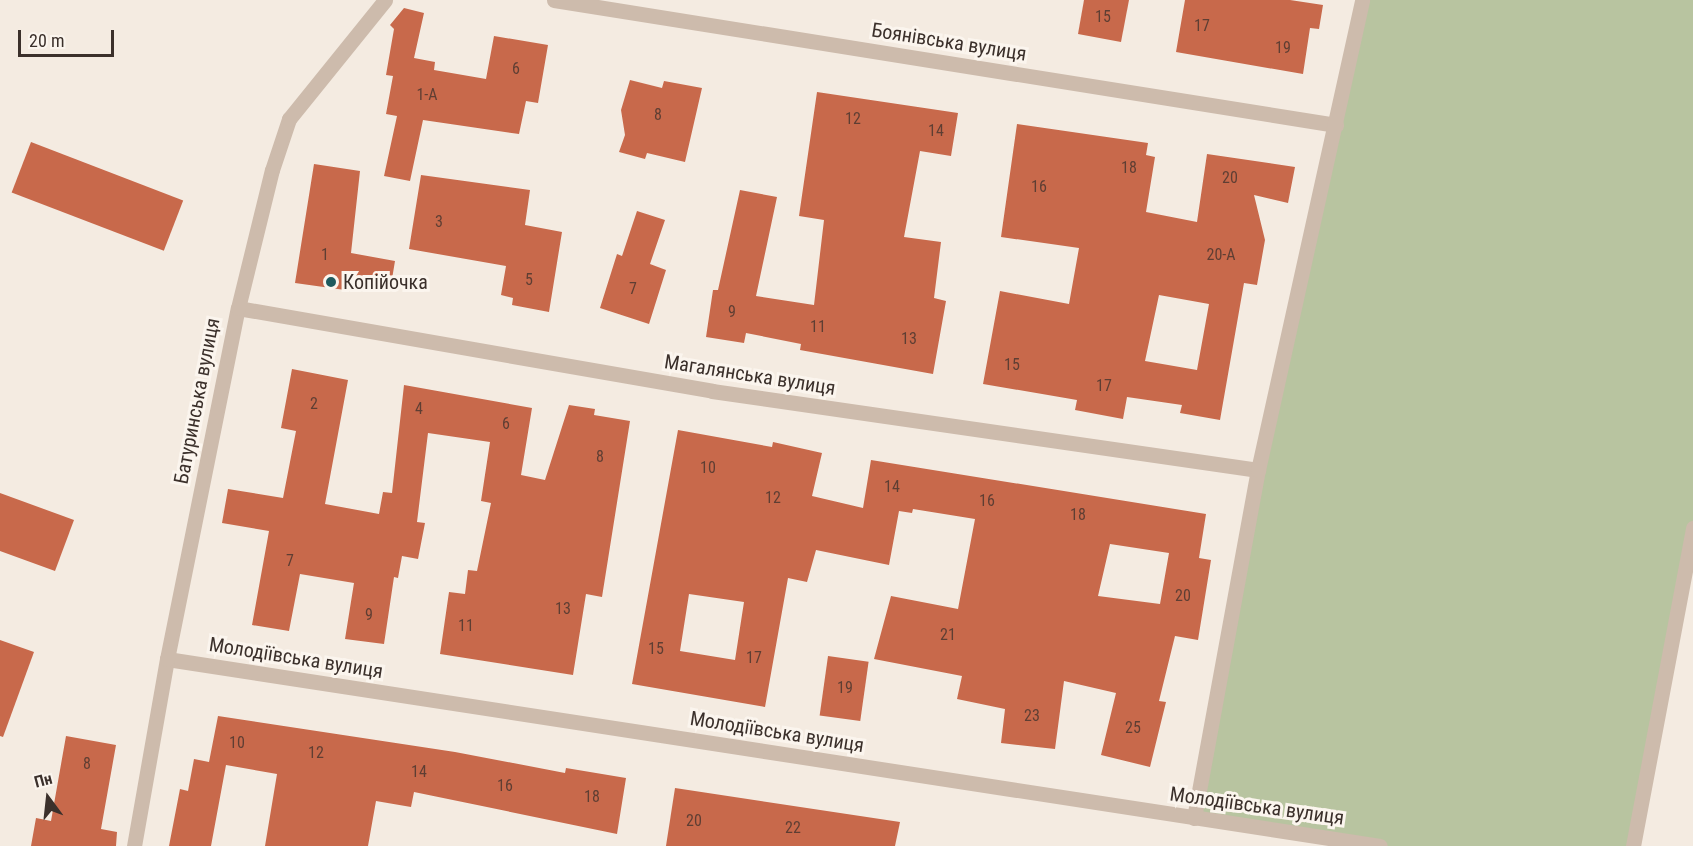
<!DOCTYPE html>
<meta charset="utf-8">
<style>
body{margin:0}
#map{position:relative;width:1693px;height:846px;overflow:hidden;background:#f4ebe1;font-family:"Roboto Condensed",sans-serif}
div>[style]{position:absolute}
.green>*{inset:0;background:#b8c4a0}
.building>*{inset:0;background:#c8694b;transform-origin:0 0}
.minor>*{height:15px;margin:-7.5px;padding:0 7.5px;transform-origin:7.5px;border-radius:7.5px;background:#cdbbac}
.dots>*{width:16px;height:16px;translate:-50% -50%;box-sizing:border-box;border:3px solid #fbf5ee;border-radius:50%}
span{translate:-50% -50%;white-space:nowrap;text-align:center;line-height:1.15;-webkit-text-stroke:6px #fbf5ee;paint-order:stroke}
.number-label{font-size:16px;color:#5e3e33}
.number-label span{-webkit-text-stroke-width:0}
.street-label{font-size:20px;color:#3b302b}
.poi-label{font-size:20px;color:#3b302b}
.left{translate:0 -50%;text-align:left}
.north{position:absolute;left:18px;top:768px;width:60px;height:60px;-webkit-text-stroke:4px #fbf5ee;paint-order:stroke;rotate:345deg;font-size:16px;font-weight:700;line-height:24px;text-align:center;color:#3b302b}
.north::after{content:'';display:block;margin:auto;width:21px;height:27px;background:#3b302b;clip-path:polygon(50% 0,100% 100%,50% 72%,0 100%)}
.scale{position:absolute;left:18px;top:30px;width:96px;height:27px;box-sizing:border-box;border:3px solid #3b302b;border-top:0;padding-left:8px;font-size:18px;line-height:21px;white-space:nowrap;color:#3b302b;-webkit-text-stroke:4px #fbf5ee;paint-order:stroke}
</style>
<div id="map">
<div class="green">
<i style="clip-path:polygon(1360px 0,1693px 0,1693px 532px,1634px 846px,1375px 846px,1193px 819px)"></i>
</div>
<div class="building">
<i style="clip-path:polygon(1084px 0,1129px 0,1121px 42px,1078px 34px)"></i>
<i style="clip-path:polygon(1185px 0,1290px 0,1323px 5px,1319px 29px,1310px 28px,1303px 74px,1176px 52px)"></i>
<i style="clip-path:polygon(404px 8px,424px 13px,414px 58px,435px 62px,434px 70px,486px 79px,494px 36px,548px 45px,538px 103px,526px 101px,519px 134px,423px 120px,410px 181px,384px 176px,397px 116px,386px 114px,393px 76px,386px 75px,394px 29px,390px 25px)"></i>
<i style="clip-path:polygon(630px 80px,662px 88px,664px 81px,702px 88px,685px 162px,647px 153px,645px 159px,619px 152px,625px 135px,621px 110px)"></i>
<i style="clip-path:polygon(817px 92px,958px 113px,951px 156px,920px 151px,904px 237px,941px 242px,934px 298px,946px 301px,933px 374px,800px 350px,801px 344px,746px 333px,744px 343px,706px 337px,713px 290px,718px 290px,740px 190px,777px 197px,756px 296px,814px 305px,824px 220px,799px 216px)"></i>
<i style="clip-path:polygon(evenodd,1017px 124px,1148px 143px,1146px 155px,1155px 157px,1146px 212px,1197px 222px,1207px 154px,1295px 167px,1288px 203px,1254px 195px,1265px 240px,1257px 285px,1244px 283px,1220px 420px,1180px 413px,1182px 405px,1127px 397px,1123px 419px,1075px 410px,1077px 400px,983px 384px,1000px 291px,1069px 304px,1079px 248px,1001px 237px,1017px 124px,1159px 295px,1209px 304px,1197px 370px,1145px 361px,1159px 295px)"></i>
<i style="left:31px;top:142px;width:163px;height:54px;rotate:21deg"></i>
<i style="clip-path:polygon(314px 164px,360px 171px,351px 253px,395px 261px,390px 291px,346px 283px,345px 290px,295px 283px)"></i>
<i style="clip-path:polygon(421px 175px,530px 190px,525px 225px,562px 232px,549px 312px,512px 305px,513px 298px,501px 295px,506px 266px,409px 249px)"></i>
<i style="clip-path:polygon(637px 211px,665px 220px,650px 264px,666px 270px,649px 324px,600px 308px,617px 254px,622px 256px)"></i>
<i style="clip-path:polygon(292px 369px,348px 380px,325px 504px,379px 514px,383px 492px,392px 493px,404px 385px,532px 408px,521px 475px,545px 480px,569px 405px,595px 409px,594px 415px,630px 421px,602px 597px,586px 594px,573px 675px,440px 654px,449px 592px,465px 594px,468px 570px,477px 571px,491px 503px,481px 501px,490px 442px,428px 433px,417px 522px,425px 523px,418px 559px,402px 556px,398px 578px,394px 577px,384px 644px,345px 639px,354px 583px,300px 574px,289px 631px,252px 625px,269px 531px,222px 523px,228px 489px,283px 498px,296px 431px,281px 428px)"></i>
<i style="clip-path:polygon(evenodd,678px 430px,772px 447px,773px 442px,822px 453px,812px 496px,863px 508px,871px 460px,1206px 514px,1199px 558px,1211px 560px,1198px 640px,1175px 636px,1159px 701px,1166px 702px,1150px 767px,1101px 755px,1116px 693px,1064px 681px,1055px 749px,1001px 743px,1005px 709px,957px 699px,962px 676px,874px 659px,891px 596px,958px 609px,975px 519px,913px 509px,912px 513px,899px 511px,889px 565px,816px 550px,807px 582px,788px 578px,765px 707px,632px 684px,678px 430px,1110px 544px,1169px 553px,1160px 604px,1098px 596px,1110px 544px,678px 430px,689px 594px,744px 602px,735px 660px,680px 651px,689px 594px)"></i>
<i style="clip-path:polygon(0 493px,74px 520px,55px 571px,0 551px)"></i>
<i style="clip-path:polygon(0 640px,34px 652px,3px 737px,0 736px)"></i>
<i style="left:828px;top:656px;width:41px;height:60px;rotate:8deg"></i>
<i style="clip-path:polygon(218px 716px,455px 752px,565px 773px,566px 768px,626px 778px,617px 834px,414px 792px,411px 807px,376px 801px,368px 846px,265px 846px,277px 774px,226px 765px,211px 846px,169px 846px,180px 789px,188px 791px,194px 759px,209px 762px)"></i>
<i style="clip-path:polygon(66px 736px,116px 745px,101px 829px,117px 832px,116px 846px,31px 846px,36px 818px,51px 821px)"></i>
<i style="clip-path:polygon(675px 788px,900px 822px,895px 846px,666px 846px)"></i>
</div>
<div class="minor">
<i style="left:554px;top:0;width:792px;rotate:9.08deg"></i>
<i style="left:238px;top:308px;width:481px;rotate:9.9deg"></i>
<i style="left:712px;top:391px;width:552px;rotate:8.23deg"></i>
<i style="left:167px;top:659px;width:1227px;rotate:8.76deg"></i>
<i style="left:1194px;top:818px;width:354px;rotate:-79.6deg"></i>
<i style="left:1258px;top:470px;width:481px;rotate:-77.5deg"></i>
<i style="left:134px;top:846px;width:190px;rotate:-80deg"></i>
<i style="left:167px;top:659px;width:358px;rotate:-78.6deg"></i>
<i style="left:238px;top:308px;width:142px;rotate:-76.2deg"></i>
<i style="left:272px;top:170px;width:54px;rotate:-71.6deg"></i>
<i style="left:289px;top:119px;width:153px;rotate:-51.1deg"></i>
<i style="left:1633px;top:846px;width:324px;rotate:-79.3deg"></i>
</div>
<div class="dots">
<i style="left:331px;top:282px;background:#1f5a5e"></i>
</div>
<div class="number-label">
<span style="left:1103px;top:17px">15</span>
<span style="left:1202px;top:26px">17</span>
<span style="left:1283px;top:48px">19</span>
<span style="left:516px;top:69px">6</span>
<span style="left:427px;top:95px">1-А</span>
<span style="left:658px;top:115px">8</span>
<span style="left:853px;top:119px">12</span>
<span style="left:936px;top:131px">14</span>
<span style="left:1129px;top:168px">18</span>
<span style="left:1230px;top:178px">20</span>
<span style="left:1039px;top:187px">16</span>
<span style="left:439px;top:222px">3</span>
<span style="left:325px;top:255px">1</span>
<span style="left:1221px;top:255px">20-А</span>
<span style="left:529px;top:280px">5</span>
<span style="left:633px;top:289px">7</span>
<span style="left:732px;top:312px">9</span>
<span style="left:818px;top:327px">11</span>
<span style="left:909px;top:339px">13</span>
<span style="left:1012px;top:365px">15</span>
<span style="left:1104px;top:386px">17</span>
<span style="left:314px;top:404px">2</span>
<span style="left:419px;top:409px">4</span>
<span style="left:506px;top:424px">6</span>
<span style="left:600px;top:457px">8</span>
<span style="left:708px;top:468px">10</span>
<span style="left:892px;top:487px">14</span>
<span style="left:773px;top:498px">12</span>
<span style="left:987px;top:501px">16</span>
<span style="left:1078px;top:515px">18</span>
<span style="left:290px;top:561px">7</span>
<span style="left:1183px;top:596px">20</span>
<span style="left:563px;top:609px">13</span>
<span style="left:369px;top:615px">9</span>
<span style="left:466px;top:626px">11</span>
<span style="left:948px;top:635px">21</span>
<span style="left:656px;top:649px">15</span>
<span style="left:754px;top:658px">17</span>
<span style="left:845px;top:688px">19</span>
<span style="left:1032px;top:716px">23</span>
<span style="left:1133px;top:728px">25</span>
<span style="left:237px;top:743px">10</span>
<span style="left:316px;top:753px">12</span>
<span style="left:87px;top:764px">8</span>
<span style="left:419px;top:772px">14</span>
<span style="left:505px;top:786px">16</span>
<span style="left:592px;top:797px">18</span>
<span style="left:694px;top:821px">20</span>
<span style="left:793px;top:828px">22</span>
</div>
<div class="street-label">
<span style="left:949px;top:42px;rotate:9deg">Боянівська вулиця</span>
<span style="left:750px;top:375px;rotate:9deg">Магалянська вулиця</span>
<span style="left:197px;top:401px;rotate:-79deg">Батуринська вулиця</span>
<span style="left:296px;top:658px;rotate:9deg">Молодіївська вулиця</span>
<span style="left:777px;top:732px;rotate:9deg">Молодіївська вулиця</span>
<span style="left:1257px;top:806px;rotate:8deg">Молодіївська вулиця</span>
</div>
<div class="poi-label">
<span class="left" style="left:343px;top:282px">Копійочка</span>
</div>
<div class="north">Пн</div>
<div class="scale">20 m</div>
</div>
